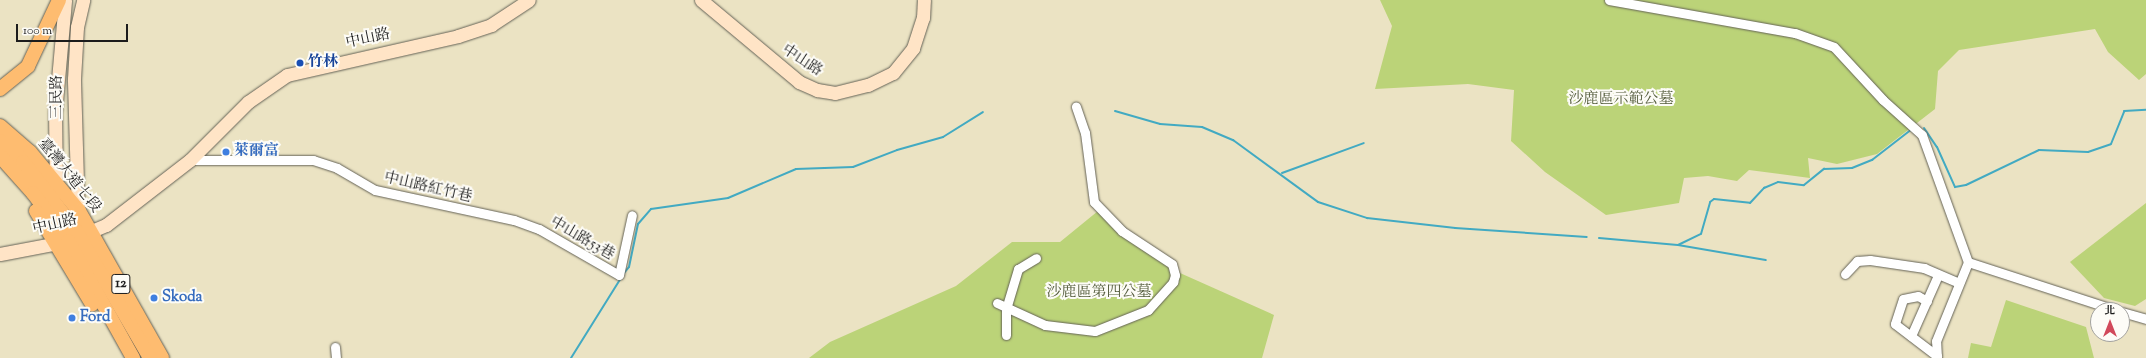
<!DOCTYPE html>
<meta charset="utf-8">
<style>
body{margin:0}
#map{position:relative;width:2146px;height:358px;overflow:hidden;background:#ebe3c3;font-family:"Sorts Mill Goudy","Noto Serif TC",serif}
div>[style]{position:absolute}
.green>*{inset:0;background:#bbd378}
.stream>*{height:2px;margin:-1px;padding:0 1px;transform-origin:1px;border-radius:1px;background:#42aac2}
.roads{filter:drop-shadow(0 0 1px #646256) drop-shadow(0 0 1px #646256)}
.street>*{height:9px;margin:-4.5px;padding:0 4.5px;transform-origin:4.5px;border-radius:4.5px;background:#fff}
.secondary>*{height:13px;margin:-6.5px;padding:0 6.5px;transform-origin:6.5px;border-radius:6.5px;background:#ffe4c6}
.primary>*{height:14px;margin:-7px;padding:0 7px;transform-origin:7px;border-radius:7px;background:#febc70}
.dots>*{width:11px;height:11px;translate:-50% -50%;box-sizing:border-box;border:2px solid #fdfcf7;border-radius:50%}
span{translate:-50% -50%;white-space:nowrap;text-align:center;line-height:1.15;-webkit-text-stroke:4px #fdfcf7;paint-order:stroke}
.shield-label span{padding:1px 3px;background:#fdfcf7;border:1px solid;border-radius:3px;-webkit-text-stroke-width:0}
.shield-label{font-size:14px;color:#1c1c1c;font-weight:700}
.street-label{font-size:15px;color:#1c1c1c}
.transit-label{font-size:15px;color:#164399;font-weight:700}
.left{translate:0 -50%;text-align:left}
.park-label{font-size:15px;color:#545c3c}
.shop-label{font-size:15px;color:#366cbe;font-weight:700}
.north{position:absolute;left:2090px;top:302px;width:40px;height:40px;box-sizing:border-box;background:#fdfcf7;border:1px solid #a3a29f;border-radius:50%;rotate:0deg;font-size:11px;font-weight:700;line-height:16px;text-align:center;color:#1c1c1c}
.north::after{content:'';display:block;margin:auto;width:14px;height:18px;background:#d1495b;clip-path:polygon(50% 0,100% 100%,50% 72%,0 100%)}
.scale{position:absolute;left:16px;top:24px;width:112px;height:18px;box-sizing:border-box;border:2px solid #1c1c1c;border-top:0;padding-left:5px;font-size:12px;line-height:14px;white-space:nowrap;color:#1c1c1c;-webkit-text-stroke:3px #fdfcf7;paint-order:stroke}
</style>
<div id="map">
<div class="green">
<i style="clip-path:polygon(1380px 0,2146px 0,2146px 74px,2139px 80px,2108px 52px,2095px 29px,1959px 50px,1938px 71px,1935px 109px,1877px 154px,1837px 164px,1808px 158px,1810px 178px,1749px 170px,1737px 181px,1708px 176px,1684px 178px,1679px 203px,1606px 215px,1545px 172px,1511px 141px,1514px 90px,1468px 84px,1375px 89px,1392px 26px)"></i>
<i style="clip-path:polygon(2146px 203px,2146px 299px,2135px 306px,2104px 298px,2070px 262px)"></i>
<i style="clip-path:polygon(1098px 211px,1180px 273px,1274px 315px,1262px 358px,809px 358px,830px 342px,956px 286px,1012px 242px,1060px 242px)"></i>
<i style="clip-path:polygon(2006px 300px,2086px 327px,2094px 358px,1968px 358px,1971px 343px,1991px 347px)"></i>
</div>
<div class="stream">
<i style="left:1115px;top:111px;width:47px;rotate:16.1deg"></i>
<i style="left:1160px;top:124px;width:42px;rotate:4.1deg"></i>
<i style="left:1202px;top:127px;width:34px;rotate:23deg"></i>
<i style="left:1233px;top:140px;width:105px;rotate:36.1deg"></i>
<i style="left:1318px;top:202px;width:52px;rotate:18.1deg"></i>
<i style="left:1367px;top:218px;width:89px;rotate:6.5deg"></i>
<i style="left:1455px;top:228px;width:132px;rotate:3.9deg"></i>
<i style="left:1924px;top:128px;width:23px;rotate:56deg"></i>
<i style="left:1937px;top:147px;width:44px;rotate:65.8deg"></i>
<i style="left:1955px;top:187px;width:11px;rotate:-10deg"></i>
<i style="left:1966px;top:185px;width:81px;rotate:-25.6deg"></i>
<i style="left:2039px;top:150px;width:49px;rotate:2.3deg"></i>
<i style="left:2088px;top:152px;width:24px;rotate:-19deg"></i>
<i style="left:2111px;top:144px;width:35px;rotate:-68deg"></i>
<i style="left:2124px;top:111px;width:22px;rotate:-3deg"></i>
<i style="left:1282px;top:173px;width:87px;rotate:-20.1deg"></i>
<i style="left:1599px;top:238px;width:79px;rotate:5.1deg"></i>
<i style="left:1678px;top:245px;width:89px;rotate:9.7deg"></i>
<i style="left:1678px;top:245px;width:25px;rotate:-26deg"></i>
<i style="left:1701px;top:234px;width:33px;rotate:-74deg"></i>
<i style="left:1710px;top:202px;width:5px;rotate:-37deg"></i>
<i style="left:1714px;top:199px;width:36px;rotate:6deg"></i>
<i style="left:1750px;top:203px;width:21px;rotate:-47deg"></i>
<i style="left:1764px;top:188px;width:15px;rotate:-23deg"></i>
<i style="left:1778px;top:182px;width:26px;rotate:7deg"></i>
<i style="left:1804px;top:185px;width:26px;rotate:-39deg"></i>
<i style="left:1824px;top:169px;width:28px;rotate:-2deg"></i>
<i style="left:1852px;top:168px;width:22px;rotate:-22deg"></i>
<i style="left:1872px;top:160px;width:51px;rotate:-37.8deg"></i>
<i style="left:623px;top:274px;width:9px;rotate:-49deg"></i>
<i style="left:629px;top:267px;width:44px;rotate:-78.2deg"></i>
<i style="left:638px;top:224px;width:20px;rotate:-49deg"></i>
<i style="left:651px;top:209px;width:78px;rotate:-8.1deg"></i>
<i style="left:728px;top:198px;width:74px;rotate:-23.1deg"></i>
<i style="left:796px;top:169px;width:57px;rotate:-2deg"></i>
<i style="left:853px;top:167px;width:47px;rotate:-21.1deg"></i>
<i style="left:897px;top:150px;width:48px;rotate:-15.8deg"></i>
<i style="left:943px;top:137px;width:47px;rotate:-32deg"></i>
<i style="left:571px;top:358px;width:94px;rotate:-58deg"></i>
</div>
<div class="roads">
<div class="street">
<i style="left:1609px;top:0;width:189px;rotate:10.1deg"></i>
<i style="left:1795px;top:33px;width:41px;rotate:19.7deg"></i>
<i style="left:1834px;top:47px;width:72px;rotate:47.2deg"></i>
<i style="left:1883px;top:100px;width:52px;rotate:41.9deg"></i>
<i style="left:1922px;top:135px;width:135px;rotate:70.1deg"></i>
<i style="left:1968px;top:262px;width:156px;rotate:18deg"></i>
<i style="left:190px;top:160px;width:123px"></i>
<i style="left:313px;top:160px;width:25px;rotate:18deg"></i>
<i style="left:337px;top:168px;width:44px;rotate:30.1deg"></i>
<i style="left:375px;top:190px;width:142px;rotate:12.2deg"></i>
<i style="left:514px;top:220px;width:27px;rotate:20deg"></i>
<i style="left:539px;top:229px;width:92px;rotate:29.9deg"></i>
<i style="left:619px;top:275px;width:61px;rotate:-77.8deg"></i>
<i style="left:1845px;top:274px;width:18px;rotate:-47deg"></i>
<i style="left:1857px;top:261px;width:13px;rotate:-4deg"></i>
<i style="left:1870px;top:260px;width:55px;rotate:8.4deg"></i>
<i style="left:1924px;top:268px;width:38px;rotate:23deg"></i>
<i style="left:1927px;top:301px;width:10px;rotate:-151deg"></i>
<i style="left:1918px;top:296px;width:15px;rotate:169deg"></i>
<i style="left:1903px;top:299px;width:26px;rotate:108deg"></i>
<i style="left:1895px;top:324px;width:53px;rotate:37.3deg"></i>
<i style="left:997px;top:303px;width:53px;rotate:24.6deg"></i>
<i style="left:1045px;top:325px;width:50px;rotate:6.8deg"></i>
<i style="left:1095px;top:331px;width:57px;rotate:-21.6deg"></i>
<i style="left:1148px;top:310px;width:38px;rotate:-48deg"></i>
<i style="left:1173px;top:282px;width:7px;rotate:-74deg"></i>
<i style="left:1175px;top:275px;width:11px;rotate:-105deg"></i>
<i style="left:1172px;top:264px;width:60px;rotate:-146.6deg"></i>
<i style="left:1122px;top:231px;width:40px;rotate:-134deg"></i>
<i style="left:1094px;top:202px;width:70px;rotate:-97.4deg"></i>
<i style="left:1085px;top:133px;width:28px;rotate:-109deg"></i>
<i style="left:2122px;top:312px;width:25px;rotate:16deg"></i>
<i style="left:1006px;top:335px;width:26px;rotate:-90deg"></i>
<i style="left:1006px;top:309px;width:42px;rotate:-73.3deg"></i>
<i style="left:1018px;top:269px;width:21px;rotate:-31deg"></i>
<i style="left:1911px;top:336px;width:67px;rotate:-66.1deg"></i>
<i style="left:335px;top:347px;width:11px;rotate:85deg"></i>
<i style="left:1937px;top:358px;width:17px;rotate:-93deg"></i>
<i style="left:1936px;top:341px;width:85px;rotate:-67.9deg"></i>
</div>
<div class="secondary">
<i style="left:701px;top:0;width:128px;rotate:39.9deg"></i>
<i style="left:799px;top:82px;width:20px;rotate:24deg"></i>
<i style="left:817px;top:90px;width:18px;rotate:9deg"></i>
<i style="left:835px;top:93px;width:34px;rotate:-14deg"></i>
<i style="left:868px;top:85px;width:28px;rotate:-26deg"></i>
<i style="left:893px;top:73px;width:32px;rotate:-51deg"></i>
<i style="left:913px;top:48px;width:32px;rotate:-72deg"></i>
<i style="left:923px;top:18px;width:18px;rotate:-87deg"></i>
<i style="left:56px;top:191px;width:78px;rotate:-90.7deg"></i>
<i style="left:55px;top:113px;width:113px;rotate:-84.9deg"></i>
<i style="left:78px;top:216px;width:137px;rotate:-91.7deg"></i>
<i style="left:74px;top:79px;width:52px;rotate:-86.7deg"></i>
<i style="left:77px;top:27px;width:28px;rotate:-77deg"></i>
<i style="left:0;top:254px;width:69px;rotate:-10.8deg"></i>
<i style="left:68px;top:241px;width:41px;rotate:-22.8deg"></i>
<i style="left:106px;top:225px;width:106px;rotate:-37.7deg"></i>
<i style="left:190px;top:160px;width:82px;rotate:-45deg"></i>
<i style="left:248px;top:102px;width:47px;rotate:-34.7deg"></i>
<i style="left:287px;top:75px;width:175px;rotate:-12.8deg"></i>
<i style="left:458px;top:36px;width:35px;rotate:-18deg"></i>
<i style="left:491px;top:25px;width:45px;rotate:-33.3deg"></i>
</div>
<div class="primary">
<i style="left:0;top:89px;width:36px;rotate:-39deg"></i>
<i style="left:28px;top:66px;width:73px;rotate:-64.8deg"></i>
<i style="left:0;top:126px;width:40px;rotate:41deg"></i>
<i style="left:30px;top:152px;width:77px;rotate:50.3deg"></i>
<i style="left:79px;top:211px;width:169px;rotate:60.5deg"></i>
<i style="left:0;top:141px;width:31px;rotate:42deg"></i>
<i style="left:23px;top:162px;width:85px;rotate:52.2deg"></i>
<i style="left:75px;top:229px;width:149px;rotate:59.8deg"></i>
<i style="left:0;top:156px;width:50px;rotate:48.3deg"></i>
<i style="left:33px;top:193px;width:59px;rotate:53.9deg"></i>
<i style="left:68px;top:241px;width:134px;rotate:60.9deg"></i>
<i style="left:36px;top:211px;width:109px;rotate:58.9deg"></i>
</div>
</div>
<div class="dots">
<i style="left:300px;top:63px;background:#1a4fb4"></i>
<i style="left:226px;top:152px;background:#3f7fe0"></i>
<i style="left:154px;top:298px;background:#3f7fe0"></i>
<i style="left:72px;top:318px;background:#3f7fe0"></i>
</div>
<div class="shield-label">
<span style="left:121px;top:284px">12</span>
</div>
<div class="street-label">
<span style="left:368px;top:39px;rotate:-12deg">中山路</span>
<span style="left:802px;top:61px;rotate:33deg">中山路</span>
<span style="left:58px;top:97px;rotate:-90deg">三民路</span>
<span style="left:69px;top:176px;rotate:51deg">臺灣大道七段</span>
<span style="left:428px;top:188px;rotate:13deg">中山路紅竹巷</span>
<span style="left:55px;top:225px;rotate:-13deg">中山路</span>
<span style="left:582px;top:239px;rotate:30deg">中山路53巷</span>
</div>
<div class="transit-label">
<span class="left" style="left:308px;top:63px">竹林</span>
</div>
<div class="park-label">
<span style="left:1621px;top:100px">沙鹿區示範公墓</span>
<span style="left:1099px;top:293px">沙鹿區第四公墓</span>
</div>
<div class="shop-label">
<span class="left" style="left:234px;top:152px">萊爾富</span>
<span class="left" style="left:162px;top:298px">Skoda</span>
<span class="left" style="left:80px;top:318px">Ford</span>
</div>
<div class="north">北</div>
<div class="scale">100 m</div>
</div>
